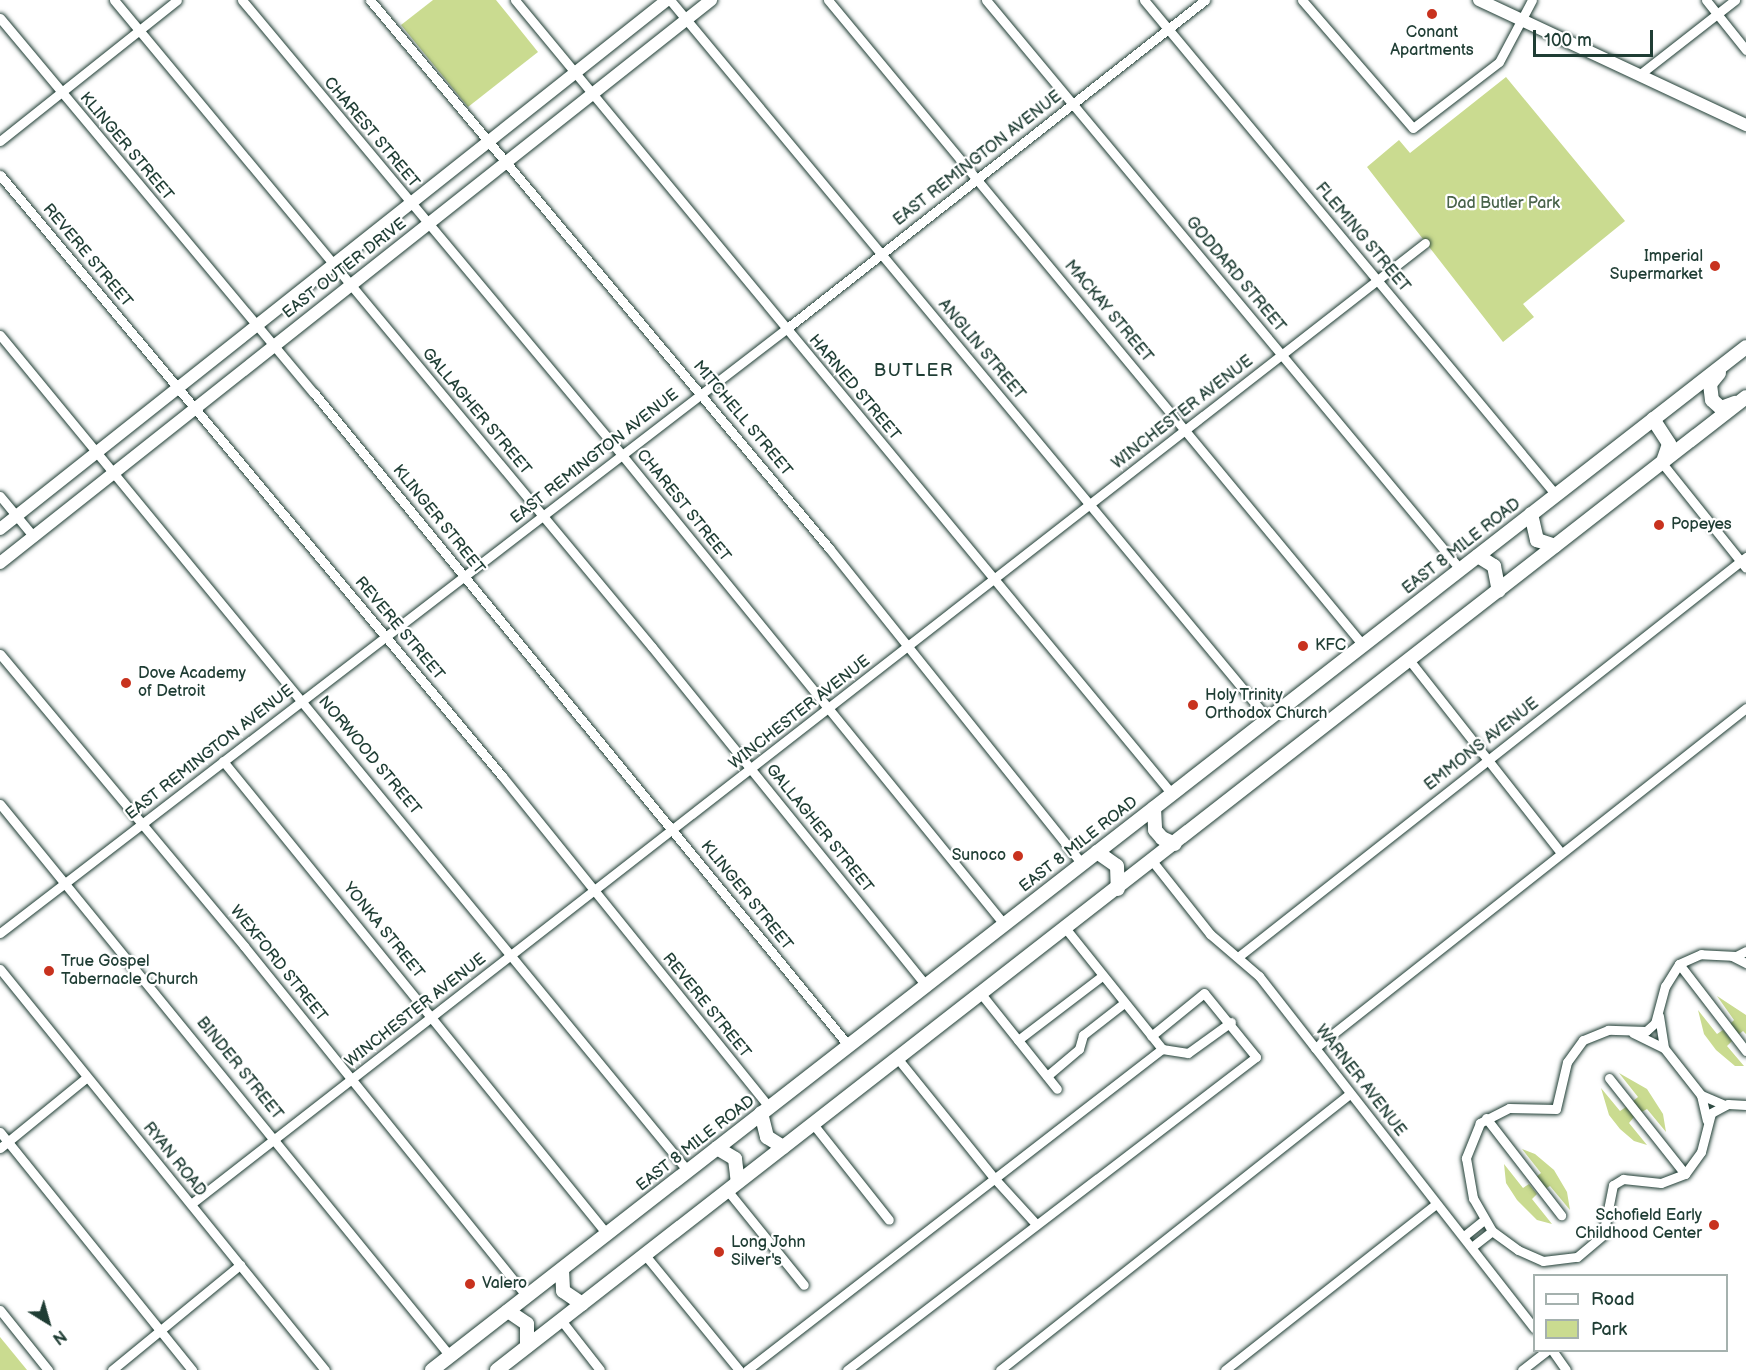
<!DOCTYPE html>
<style>
body{margin:0}
#map{position:relative;width:1746px;height:1370px;overflow:hidden;background:#fff;font-family:"Balsamiq Sans",sans-serif}
div>[style]{position:absolute}
.green>*{inset:0;background:#cadb90}
.roads{filter:drop-shadow(0 0 2px #1f3d34) drop-shadow(0 0 2px #1f3d34)}
.minor>*{height:9px;margin:-4.5px;padding:0 4.5px;transform-origin:4.5px;border-radius:4.5px;background:#fff}
.major>*{height:12px;margin:-6px;padding:0 6px;transform-origin:6px;border-radius:6px;background:#fff}
.highway>*{height:14px;margin:-7px;padding:0 7px;transform-origin:7px;border-radius:7px;background:#fff}
.dots>*{width:16px;height:16px;translate:-50% -50%;box-sizing:border-box;border:3px solid #fff;border-radius:50%}
span{translate:-50% -50%;white-space:nowrap;text-align:center;line-height:1.15;-webkit-text-stroke:4.5px #fff;paint-order:stroke}
.poi-label{font-size:16px;color:#1f3d34}
.right{translate:-100% -50%;text-align:right}
.left{translate:0 -50%;text-align:left}
.street-label{font-size:16px;color:#1f3d34}
.park-label{font-size:16px;color:#4a644b}
.neighbourhood-label{font-size:18px;color:#1f3d34;letter-spacing:1.5px}
.legend{position:absolute;left:1533px;top:1274px;width:195px;height:78px;box-sizing:border-box;background:#fff;border:2px solid #a5b1ae;margin:0;padding:8px 10px;list-style:none;font-size:18px;color:#1f3d34}
.legend li{display:flex;align-items:center;gap:12px;height:30px}
.legend b{width:30px;border:2px solid #a5b1ae}
.north{position:absolute;left:18px;top:1292px;width:60px;height:60px;-webkit-text-stroke:4px #fff;paint-order:stroke;rotate:143deg;font-size:16px;font-weight:700;line-height:24px;text-align:center;color:#1f3d34}
.north::after{content:'';display:block;margin:auto;width:21px;height:27px;background:#1f3d34;clip-path:polygon(50% 0,100% 100%,50% 72%,0 100%)}
.scale{position:absolute;left:1533px;top:30px;width:120px;height:27px;box-sizing:border-box;border:3px solid #1f3d34;border-top:0;padding-left:8px;font-size:18px;line-height:21px;white-space:nowrap;color:#1f3d34;-webkit-text-stroke:4px #fff;paint-order:stroke}
</style>
<div id="map">
<div class="green">
<i style="clip-path:polygon(433px 0,496px 0,538px 52px,468px 107px,401px 25px)"></i>
<i style="clip-path:polygon(1506px 77px,1625px 221px,1523px 304px,1534px 317px,1503px 342px,1367px 167px,1399px 140px,1410px 153px)"></i>
<i style="clip-path:polygon(1717px 996px,1746px 1015px,1746px 1034px,1743px 1031px,1738px 1035px,1729px 1025px,1734px 1020px)"></i>
<i style="clip-path:polygon(1698px 1010px,1717px 1034px,1723px 1030px,1732px 1041px,1727px 1046px,1744px 1066px,1735px 1066px,1716px 1050px,1704px 1034px)"></i>
<i style="clip-path:polygon(1619px 1073px,1647px 1089px,1663px 1114px,1666px 1132px,1647px 1109px,1640px 1113px,1632px 1102px,1638px 1097px)"></i>
<i style="clip-path:polygon(1601px 1088px,1620px 1111px,1626px 1107px,1634px 1117px,1629px 1123px,1647px 1145px,1634px 1141px,1620px 1129px,1609px 1115px)"></i>
<i style="clip-path:polygon(1522px 1149px,1535px 1154px,1554px 1170px,1567px 1192px,1570px 1210px,1550px 1186px,1543px 1190px,1535px 1178px,1541px 1173px)"></i>
<i style="clip-path:polygon(1504px 1164px,1523px 1188px,1529px 1184px,1537px 1194px,1532px 1199px,1552px 1224px,1537px 1220px,1517px 1200px,1506px 1183px)"></i>
<i style="clip-path:polygon(0 1337px,27px 1370px,0 1370px)"></i>
</div>
<div class="roads">
<div class="minor">
<i style="left:114px;top:0;width:841px;rotate:50.26deg"></i>
<i style="left:652px;top:647px;width:435px;rotate:51deg"></i>
<i style="left:242px;top:0;width:593px;rotate:50.13deg"></i>
<i style="left:622px;top:455px;width:605px;rotate:50.84deg"></i>
<i style="left:370px;top:0;width:715px;rotate:50.05deg"></i>
<i style="left:829px;top:548px;width:405px;rotate:51.3deg"></i>
<i style="left:515px;top:0;width:1031px;rotate:50.39deg"></i>
<i style="left:670px;top:0;width:935px;rotate:50.25deg"></i>
<i style="left:828px;top:0;width:838px;rotate:50.33deg"></i>
<i style="left:986px;top:0;width:741px;rotate:50.2deg"></i>
<i style="left:1144px;top:0;width:644px;rotate:50.23deg"></i>
<i style="left:1302px;top:0;width:169px;rotate:49.1deg"></i>
<i style="left:1413px;top:128px;width:108px;rotate:-37.5deg"></i>
<i style="left:1499px;top:62px;width:70px;rotate:-62deg"></i>
<i style="left:1706px;top:0;width:64px;rotate:51.3deg"></i>
<i style="left:0;top:18px;width:489px;rotate:50.1deg"></i>
<i style="left:314px;top:393px;width:843px;rotate:50.68deg"></i>
<i style="left:1639px;top:75px;width:122px;rotate:-38deg"></i>
<i style="left:0;top:141px;width:226px;rotate:-38.5deg"></i>
<i style="left:0;top:175px;width:783px;rotate:50.13deg"></i>
<i style="left:502px;top:776px;width:425px;rotate:51.1deg"></i>
<i style="left:0;top:335px;width:1083px;rotate:50.55deg"></i>
<i style="left:1662px;top:463px;width:134px;rotate:51.3deg"></i>
<i style="left:0;top:496px;width:53px;rotate:50.3deg"></i>
<i style="left:0;top:654px;width:381px;rotate:50.1deg"></i>
<i style="left:244px;top:946px;width:451px;rotate:51.1deg"></i>
<i style="left:1410px;top:661px;width:244px;rotate:51.8deg"></i>
<i style="left:223px;top:761px;width:609px;rotate:50.93deg"></i>
<i style="left:0;top:804px;width:712px;rotate:50.81deg"></i>
<i style="left:1153px;top:862px;width:92px;rotate:51.6deg"></i>
<i style="left:1210px;top:934px;width:65px;rotate:40.6deg"></i>
<i style="left:1259px;top:976px;width:447px;rotate:52deg"></i>
<i style="left:1066px;top:929px;width:154px;rotate:51.3deg"></i>
<i style="left:0;top:933px;width:991px;rotate:-37.54deg"></i>
<i style="left:786px;top:329px;width:533px;rotate:-38.14deg"></i>
<i style="left:1746px;top:951px;width:11px;rotate:153deg"></i>
<i style="left:1736px;top:956px;width:35px;rotate:-177deg"></i>
<i style="left:1701px;top:954px;width:24px;rotate:156deg"></i>
<i style="left:1679px;top:964px;width:26px;rotate:122deg"></i>
<i style="left:1665px;top:986px;width:38px;rotate:105deg"></i>
<i style="left:1655px;top:1023px;width:12px;rotate:138deg"></i>
<i style="left:1646px;top:1031px;width:38px;rotate:-178deg"></i>
<i style="left:1608px;top:1030px;width:27px;rotate:158deg"></i>
<i style="left:1583px;top:1040px;width:27px;rotate:126deg"></i>
<i style="left:1567px;top:1062px;width:48px;rotate:103.2deg"></i>
<i style="left:1556px;top:1109px;width:47px;rotate:-178.8deg"></i>
<i style="left:1509px;top:1108px;width:33px;rotate:153deg"></i>
<i style="left:1480px;top:1123px;width:38px;rotate:112deg"></i>
<i style="left:1466px;top:1158px;width:41px;rotate:80.1deg"></i>
<i style="left:1473px;top:1198px;width:38px;rotate:60deg"></i>
<i style="left:1492px;top:1231px;width:32px;rotate:36deg"></i>
<i style="left:1518px;top:1250px;width:27px;rotate:24deg"></i>
<i style="left:1543px;top:1261px;width:34px;rotate:-7deg"></i>
<i style="left:1577px;top:1257px;width:34px;rotate:-40deg"></i>
<i style="left:1603px;top:1235px;width:51px;rotate:-78.7deg"></i>
<i style="left:1613px;top:1185px;width:12px;rotate:-31deg"></i>
<i style="left:1623px;top:1179px;width:38px;rotate:6deg"></i>
<i style="left:1661px;top:1183px;width:26px;rotate:-21deg"></i>
<i style="left:1685px;top:1174px;width:27px;rotate:-54deg"></i>
<i style="left:1701px;top:1152px;width:40px;rotate:-75.6deg"></i>
<i style="left:1711px;top:1113px;width:19px;rotate:-28deg"></i>
<i style="left:1728px;top:1104px;width:18px;rotate:3deg"></i>
<i style="left:1732px;top:956px;width:16px;rotate:27deg"></i>
<i style="left:1238px;top:957px;width:647px;rotate:-38.22deg"></i>
<i style="left:1679px;top:964px;width:110px;rotate:52.4deg"></i>
<i style="left:0;top:969px;width:516px;rotate:50.98deg"></i>
<i style="left:982px;top:995px;width:120px;rotate:51.4deg"></i>
<i style="left:1659px;top:1016px;width:32px;rotate:81deg"></i>
<i style="left:1633px;top:1033px;width:34px;rotate:26deg"></i>
<i style="left:1664px;top:1048px;width:60px;rotate:51.8deg"></i>
<i style="left:1701px;top:1095px;width:26px;rotate:23deg"></i>
<i style="left:1018px;top:1040px;width:106px;rotate:-37.3deg"></i>
<i style="left:1315px;top:1048px;width:549px;rotate:-38.27deg"></i>
<i style="left:898px;top:1059px;width:154px;rotate:51.1deg"></i>
<i style="left:995px;top:1179px;width:61px;rotate:47.7deg"></i>
<i style="left:1047px;top:1076px;width:42px;rotate:-40.2deg"></i>
<i style="left:1079px;top:1049px;width:15px;rotate:-74deg"></i>
<i style="left:1083px;top:1035px;width:52px;rotate:-38deg"></i>
<i style="left:1609px;top:1078px;width:122px;rotate:51.6deg"></i>
<i style="left:1701px;top:1095px;width:26px;rotate:77deg"></i>
<i style="left:1486px;top:1118px;width:123px;rotate:52.3deg"></i>
<i style="left:813px;top:1124px;width:122px;rotate:51.6deg"></i>
<i style="left:0;top:1132px;width:306px;rotate:51.1deg"></i>
<i style="left:0;top:1148px;width:112px;rotate:-39.2deg"></i>
<i style="left:727px;top:1190px;width:122px;rotate:51deg"></i>
<i style="left:191px;top:1204px;width:1564px;rotate:-37.91deg"></i>
<i style="left:1464px;top:1236px;width:26px;rotate:-39deg"></i>
<i style="left:1473px;top:1246px;width:24px;rotate:-38deg"></i>
<i style="left:645px;top:1255px;width:149px;rotate:50.7deg"></i>
<i style="left:0;top:1310px;width:77px;rotate:51.3deg"></i>
<i style="left:561px;top:1320px;width:63px;rotate:52deg"></i>
<i style="left:1552px;top:1350px;width:24px;rotate:55deg"></i>
<i style="left:112px;top:1370px;width:166px;rotate:-39.4deg"></i>
<i style="left:747px;top:1370px;width:525px;rotate:-37.72deg"></i>
<i style="left:1162px;top:1049px;width:26px;rotate:9deg"></i>
<i style="left:1188px;top:1053px;width:53px;rotate:-35.8deg"></i>
<i style="left:847px;top:1370px;width:515px;rotate:-37.43deg"></i>
<i style="left:1256px;top:1057px;width:82px;rotate:-129.1deg"></i>
<i style="left:1204px;top:993px;width:68px;rotate:140.9deg"></i>
<i style="left:1000px;top:1370px;width:446px;rotate:-38.3deg"></i>
<i style="left:1225px;top:1370px;width:268px;rotate:-38.2deg"></i>
<i style="left:1522px;top:1370px;width:33px;rotate:-38deg"></i>
</div>
<div class="major">
<i style="left:1479px;top:0;width:295px;rotate:25.1deg"></i>
<i style="left:0;top:529px;width:851px;rotate:-38.42deg"></i>
<i style="left:0;top:563px;width:907px;rotate:-38.37deg"></i>
</div>
<div class="highway">
<i style="left:1719px;top:373px;width:14px;rotate:129deg"></i>
<i style="left:1710px;top:384px;width:16px;rotate:83deg"></i>
<i style="left:1712px;top:400px;width:12px;rotate:42deg"></i>
<i style="left:1721px;top:408px;width:15px;rotate:-20deg"></i>
<i style="left:1653px;top:419px;width:30px;rotate:57deg"></i>
<i style="left:1669px;top:444px;width:18px;rotate:109deg"></i>
<i style="left:1531px;top:514px;width:27px;rotate:77deg"></i>
<i style="left:1537px;top:540px;width:19px;rotate:18deg"></i>
<i style="left:1478px;top:556px;width:19px;rotate:32deg"></i>
<i style="left:1494px;top:566px;width:25px;rotate:79deg"></i>
<i style="left:1154px;top:808px;width:22px;rotate:87deg"></i>
<i style="left:1155px;top:830px;width:11px;rotate:49deg"></i>
<i style="left:1162px;top:838px;width:14px;rotate:25deg"></i>
<i style="left:1097px;top:852px;width:24px;rotate:35deg"></i>
<i style="left:1117px;top:866px;width:23px;rotate:88deg"></i>
<i style="left:761px;top:1113px;width:25px;rotate:76deg"></i>
<i style="left:767px;top:1137px;width:19px;rotate:32deg"></i>
<i style="left:717px;top:1148px;width:21px;rotate:31deg"></i>
<i style="left:735px;top:1159px;width:23px;rotate:83deg"></i>
<i style="left:562px;top:1270px;width:21px;rotate:87deg"></i>
<i style="left:563px;top:1291px;width:23px;rotate:34deg"></i>
<i style="left:508px;top:1311px;width:23px;rotate:34deg"></i>
<i style="left:527px;top:1324px;width:22px;rotate:90deg"></i>
<i style="left:432px;top:1370px;width:1665px;rotate:-37.9deg"></i>
<i style="left:497px;top:1370px;width:1583px;rotate:-37.92deg"></i>
</div>
</div>
<div class="dots">
<i style="left:1432px;top:14px;background:#c8321e"></i>
<i style="left:1715px;top:266px;background:#c8321e"></i>
<i style="left:1659px;top:525px;background:#c8321e"></i>
<i style="left:1303px;top:646px;background:#c8321e"></i>
<i style="left:126px;top:683px;background:#c8321e"></i>
<i style="left:1193px;top:705px;background:#c8321e"></i>
<i style="left:1018px;top:856px;background:#c8321e"></i>
<i style="left:49px;top:971px;background:#c8321e"></i>
<i style="left:1714px;top:1225px;background:#c8321e"></i>
<i style="left:719px;top:1252px;background:#c8321e"></i>
<i style="left:470px;top:1284px;background:#c8321e"></i>
</div>
<div class="poi-label">
<span style="left:1432px;top:42px">Conant<br>Apartments</span>
<span class="right" style="left:1703px;top:266px">Imperial<br>Supermarket</span>
<span class="left" style="left:1671px;top:525px">Popeyes</span>
<span class="left" style="left:1315px;top:646px">KFC</span>
<span class="left" style="left:138px;top:683px">Dove Academy<br>of Detroit</span>
<span class="left" style="left:1205px;top:705px">Holy Trinity<br>Orthodox Church</span>
<span class="right" style="left:1006px;top:856px">Sunoco</span>
<span class="left" style="left:61px;top:971px">True Gospel<br>Tabernacle Church</span>
<span class="right" style="left:1702px;top:1225px">Schofield Early<br>Childhood Center</span>
<span class="left" style="left:731px;top:1252px">Long John<br>Silver's</span>
<span class="left" style="left:482px;top:1284px">Valero</span>
</div>
<div class="street-label">
<span style="left:371px;top:133px;rotate:50deg">CHAREST STREET</span>
<span style="left:126px;top:147px;rotate:50deg">KLINGER STREET</span>
<span style="left:978px;top:159px;rotate:-38deg">EAST REMINGTON AVENUE</span>
<span style="left:1362px;top:238px;rotate:50deg">FLEMING STREET</span>
<span style="left:87px;top:256px;rotate:50deg">REVERE STREET</span>
<span style="left:345px;top:269px;rotate:-38deg">EAST OUTER DRIVE</span>
<span style="left:1235px;top:275px;rotate:50deg">GODDARD STREET</span>
<span style="left:1108px;top:312px;rotate:50deg">MACKAY STREET</span>
<span style="left:981px;top:350px;rotate:50deg">ANGLIN STREET</span>
<span style="left:854px;top:388px;rotate:50deg">HARNED STREET</span>
<span style="left:476px;top:412px;rotate:50deg">GALLAGHER STREET</span>
<span style="left:1183px;top:413px;rotate:-38deg">WINCHESTER AVENUE</span>
<span style="left:742px;top:419px;rotate:50deg">MITCHELL STREET</span>
<span style="left:595px;top:457px;rotate:-38deg">EAST REMINGTON AVENUE</span>
<span style="left:683px;top:506px;rotate:51deg">CHAREST STREET</span>
<span style="left:438px;top:520px;rotate:51deg">KLINGER STREET</span>
<span style="left:1462px;top:547px;rotate:-38deg">EAST 8 MILE ROAD</span>
<span style="left:399px;top:629px;rotate:50deg">REVERE STREET</span>
<span style="left:800px;top:713px;rotate:-38deg">WINCHESTER AVENUE</span>
<span style="left:1482px;top:745px;rotate:-38deg">EMMONS AVENUE</span>
<span style="left:210px;top:753px;rotate:-38deg">EAST REMINGTON AVENUE</span>
<span style="left:369px;top:756px;rotate:50deg">NORWOOD STREET</span>
<span style="left:819px;top:829px;rotate:51deg">GALLAGHER STREET</span>
<span style="left:1079px;top:845px;rotate:-38deg">EAST 8 MILE ROAD</span>
<span style="left:746px;top:896px;rotate:51deg">KLINGER STREET</span>
<span style="left:383px;top:931px;rotate:51deg">YONKA STREET</span>
<span style="left:278px;top:964px;rotate:51deg">WEXFORD STREET</span>
<span style="left:706px;top:1006px;rotate:51deg">REVERE STREET</span>
<span style="left:416px;top:1011px;rotate:-38deg">WINCHESTER AVENUE</span>
<span style="left:239px;top:1069px;rotate:51deg">BINDER STREET</span>
<span style="left:1360px;top:1081px;rotate:52deg">WARNER AVENUE</span>
<span style="left:696px;top:1144px;rotate:-38deg">EAST 8 MILE ROAD</span>
<span style="left:174px;top:1160px;rotate:51deg">RYAN ROAD</span>
</div>
<div class="park-label">
<span style="left:1503px;top:204px">Dad Butler Park</span>
</div>
<div class="neighbourhood-label">
<span style="left:914px;top:371px">BUTLER</span>
</div>
<ul class="legend">
<li><b style="height:8px;background:#fff"></b>Road</li>
<li><b style="height:16px;background:#cadb90"></b>Park</li>
</ul>
<div class="north">N</div>
<div class="scale">100 m</div>
</div>
